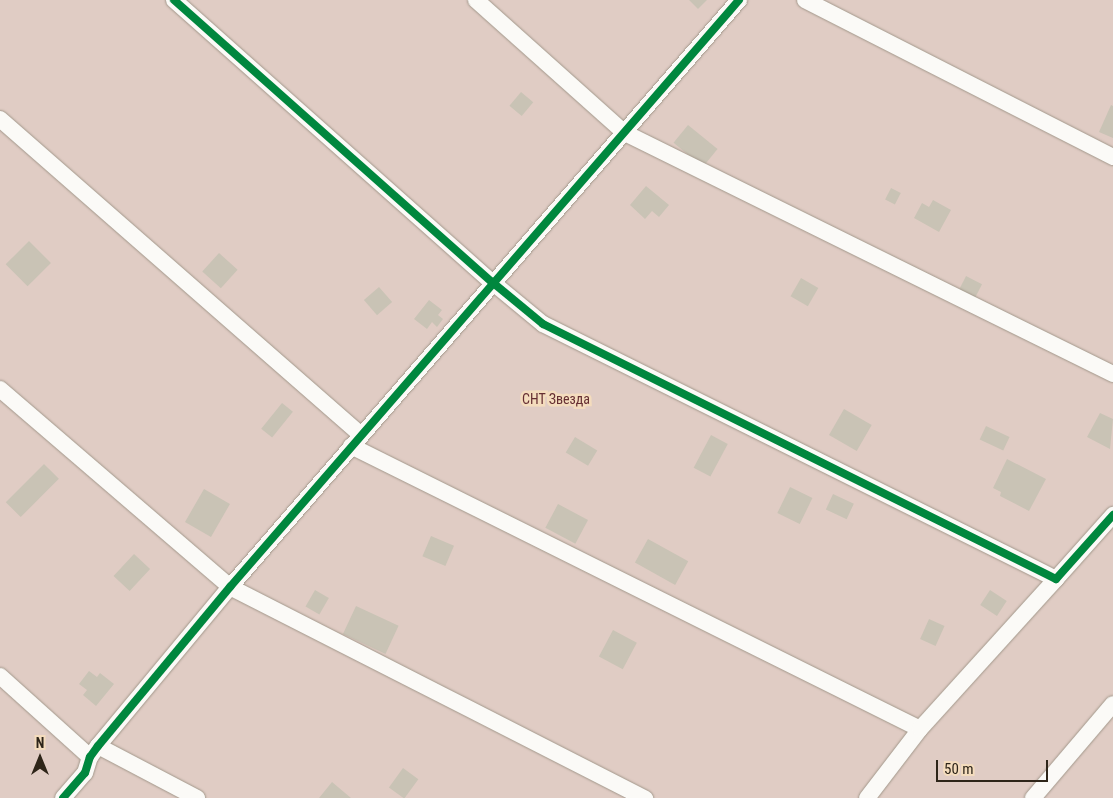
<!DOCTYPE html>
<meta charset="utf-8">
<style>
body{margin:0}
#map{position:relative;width:1113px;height:798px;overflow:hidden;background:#e7dbca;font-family:"Roboto Condensed",sans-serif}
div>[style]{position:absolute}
.green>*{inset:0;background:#e0ccc4;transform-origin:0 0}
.building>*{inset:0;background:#c9c3b5;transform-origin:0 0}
.roads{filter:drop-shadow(0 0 1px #a2988b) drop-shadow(0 0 1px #a2988b)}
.minor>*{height:16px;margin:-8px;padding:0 8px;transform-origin:8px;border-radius:8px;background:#fbfaf7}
.cycleway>*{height:8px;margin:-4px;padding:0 4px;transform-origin:4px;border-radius:4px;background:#00873e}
span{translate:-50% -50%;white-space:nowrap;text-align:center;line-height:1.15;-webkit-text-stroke:5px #f4dcbd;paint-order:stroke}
.park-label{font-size:14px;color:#652e32}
.north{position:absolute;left:15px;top:733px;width:50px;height:50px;-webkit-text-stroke:4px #f4dcbd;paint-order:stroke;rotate:0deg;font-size:14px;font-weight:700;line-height:20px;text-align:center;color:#2e2519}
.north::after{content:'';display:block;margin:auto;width:18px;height:22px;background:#2e2519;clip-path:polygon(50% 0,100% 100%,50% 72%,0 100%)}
.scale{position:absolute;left:936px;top:760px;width:112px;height:22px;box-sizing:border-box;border:2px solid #2e2519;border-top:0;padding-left:6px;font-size:15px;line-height:18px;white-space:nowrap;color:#2e2519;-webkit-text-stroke:4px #f4dcbd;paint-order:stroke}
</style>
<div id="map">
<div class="green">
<i style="left:0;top:0;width:1113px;height:798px"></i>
</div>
<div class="building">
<i style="clip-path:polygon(689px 0,707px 0,698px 9px)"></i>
<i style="left:521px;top:92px;width:16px;height:18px;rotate:40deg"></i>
<i style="clip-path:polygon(1111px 105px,1113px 106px,1113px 138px,1099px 132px)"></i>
<i style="left:688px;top:125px;width:38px;height:23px;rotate:39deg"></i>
<i style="clip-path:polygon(646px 186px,669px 205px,659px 217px,652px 211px,645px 219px,630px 205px)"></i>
<i style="left:891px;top:188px;width:11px;height:13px;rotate:27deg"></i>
<i style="clip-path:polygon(933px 200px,951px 210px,939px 232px,914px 218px,922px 203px,929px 207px)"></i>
<i style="left:29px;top:241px;width:31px;height:33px;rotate:45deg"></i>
<i style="left:219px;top:253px;width:25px;height:25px;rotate:42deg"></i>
<i style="left:966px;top:276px;width:18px;height:17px;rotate:27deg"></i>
<i style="left:801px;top:278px;width:20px;height:21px;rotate:30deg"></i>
<i style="left:379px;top:287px;width:20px;height:20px;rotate:49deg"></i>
<i style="clip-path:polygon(429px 300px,442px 310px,438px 315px,443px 319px,437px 327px,432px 322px,427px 329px,414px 319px)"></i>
<i style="left:282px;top:403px;width:14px;height:33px;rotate:39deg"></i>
<i style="left:844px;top:409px;width:32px;height:30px;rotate:30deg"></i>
<i style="clip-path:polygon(1100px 413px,1113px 419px,1110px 449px,1087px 437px)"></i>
<i style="left:986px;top:426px;width:26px;height:15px;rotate:25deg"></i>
<i style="left:711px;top:435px;width:19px;height:37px;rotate:28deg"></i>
<i style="left:575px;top:437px;width:26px;height:18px;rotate:31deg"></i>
<i style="clip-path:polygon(1007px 459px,1046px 479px,1029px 511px,1000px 496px,1001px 492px,993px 488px)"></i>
<i style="left:44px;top:464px;width:21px;height:54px;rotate:45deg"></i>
<i style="left:790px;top:487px;width:25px;height:29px;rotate:26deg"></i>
<i style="left:204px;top:489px;width:30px;height:38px;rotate:30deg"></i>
<i style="left:833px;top:494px;width:23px;height:17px;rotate:25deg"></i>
<i style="left:558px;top:504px;width:34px;height:27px;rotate:28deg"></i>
<i style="left:431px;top:536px;width:25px;height:22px;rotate:23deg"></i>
<i style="left:648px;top:539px;width:46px;height:27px;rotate:29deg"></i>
<i style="left:134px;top:554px;width:22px;height:30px;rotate:43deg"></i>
<i style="left:315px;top:590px;width:16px;height:19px;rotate:30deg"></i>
<i style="left:990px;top:590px;width:20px;height:18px;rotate:33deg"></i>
<i style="left:356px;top:606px;width:47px;height:31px;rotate:25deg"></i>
<i style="left:929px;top:619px;width:17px;height:22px;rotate:24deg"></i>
<i style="left:613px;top:630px;width:27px;height:30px;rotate:28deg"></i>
<i style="clip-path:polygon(89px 671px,97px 677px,100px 673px,114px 684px,96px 706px,83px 695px,87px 690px,79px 684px)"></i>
<i style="left:403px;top:768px;width:19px;height:24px;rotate:36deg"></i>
<i style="clip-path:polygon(332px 782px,351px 798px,319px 798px)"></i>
</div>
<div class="roads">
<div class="minor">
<i style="left:174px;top:0;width:425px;rotate:41.6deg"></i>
<i style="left:492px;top:282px;width:66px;rotate:39.5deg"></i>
<i style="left:543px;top:324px;width:573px;rotate:26.43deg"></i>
<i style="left:1056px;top:579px;width:86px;rotate:-48.3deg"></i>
<i style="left:476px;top:0;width:200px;rotate:41.8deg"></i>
<i style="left:625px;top:133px;width:544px;rotate:26.28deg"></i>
<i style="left:805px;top:0;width:346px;rotate:27deg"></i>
<i style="left:0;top:119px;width:478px;rotate:41.2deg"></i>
<i style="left:0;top:389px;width:303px;rotate:40.7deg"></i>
<i style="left:230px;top:587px;width:466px;rotate:27deg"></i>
<i style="left:351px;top:446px;width:635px;rotate:26.44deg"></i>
<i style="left:920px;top:729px;width:87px;rotate:127.5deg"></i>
<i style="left:0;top:676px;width:121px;rotate:42deg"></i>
<i style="left:920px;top:729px;width:202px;rotate:-47.8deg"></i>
<i style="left:98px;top:746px;width:112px;rotate:27.7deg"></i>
<i style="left:63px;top:798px;width:33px;rotate:-49deg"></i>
<i style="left:85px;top:773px;width:17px;rotate:-73deg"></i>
<i style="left:90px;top:757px;width:14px;rotate:-54deg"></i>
<i style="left:98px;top:746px;width:207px;rotate:-50.3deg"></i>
<i style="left:230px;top:587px;width:777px;rotate:-49.07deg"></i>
<i style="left:1033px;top:798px;width:123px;rotate:-49.6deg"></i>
</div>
</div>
<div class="cycleway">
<i style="left:174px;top:0;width:425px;rotate:41.6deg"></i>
<i style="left:492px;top:282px;width:66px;rotate:39.5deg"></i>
<i style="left:543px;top:324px;width:573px;rotate:26.43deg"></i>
<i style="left:1056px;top:579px;width:86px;rotate:-48.3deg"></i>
<i style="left:63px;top:798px;width:33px;rotate:-49deg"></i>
<i style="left:85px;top:773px;width:17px;rotate:-73deg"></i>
<i style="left:90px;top:757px;width:14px;rotate:-54deg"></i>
<i style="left:98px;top:746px;width:207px;rotate:-50.3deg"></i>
<i style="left:230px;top:587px;width:777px;rotate:-49.07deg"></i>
</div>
<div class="park-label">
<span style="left:556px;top:399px">СНТ Звезда</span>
</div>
<div class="north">N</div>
<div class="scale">50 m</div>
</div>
